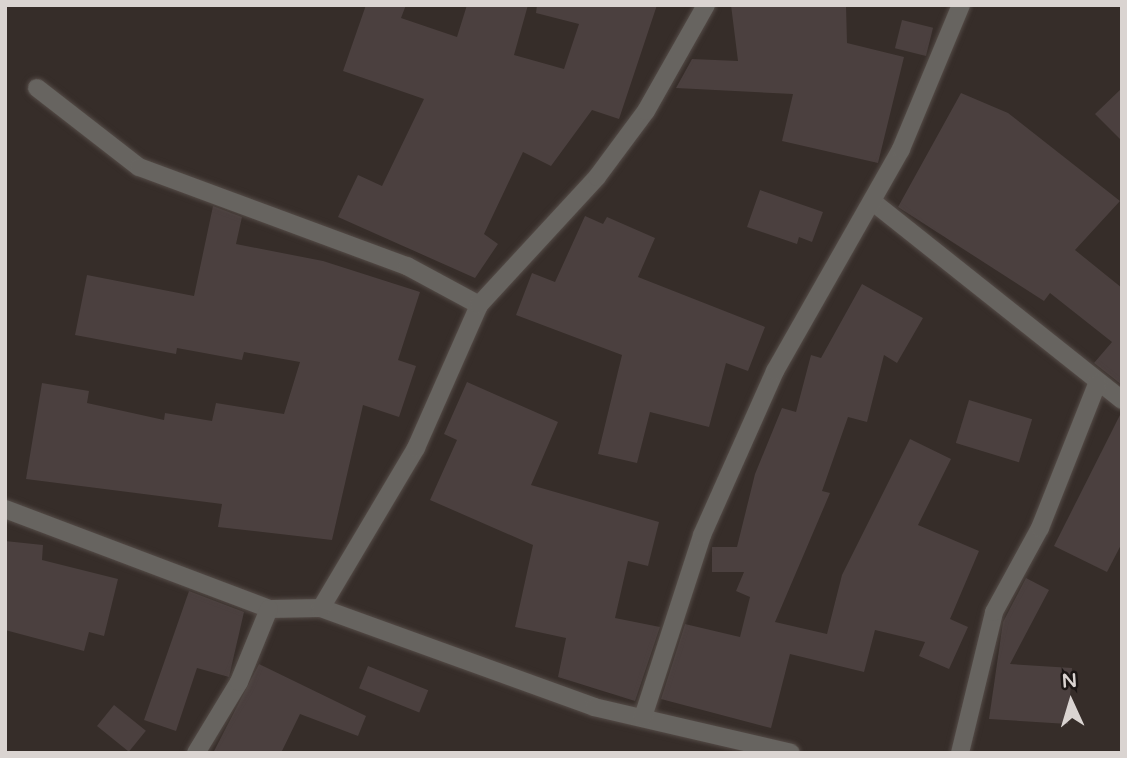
<!DOCTYPE html>
<style>
body{margin:0}
#map{position:relative;width:1127px;height:758px;overflow:hidden;background:#362d29;font-family:"Varela Round",sans-serif}
div>[style]{position:absolute}
.building>*{inset:0;background:#4b403f;transform-origin:0 0}
.roads{filter:drop-shadow(0 0 2px #544b47) drop-shadow(0 0 2px #544b47)}
.street>*{height:18px;margin:-9px;padding:0 9px;transform-origin:9px;border-radius:9px;background:#676460}
span{translate:-50% -50%;white-space:nowrap;text-align:center;line-height:1.15;-webkit-text-stroke:5px #1b1614;paint-order:stroke}
.frame{position:absolute;inset:0;border:7px solid #dad4d1;pointer-events:none}
.north{position:absolute;left:1036px;top:667px;width:70px;height:70px;-webkit-text-stroke:5px #1b1614;paint-order:stroke;rotate:356deg;font-size:19px;font-weight:700;line-height:28px;text-align:center;color:#dad4d1}
.north::after{content:'';display:block;margin:auto;width:24px;height:32px;background:#dad4d1;clip-path:polygon(50% 0,100% 100%,50% 72%,0 100%)}
</style>
<div id="map">
<div class="building">
<i style="clip-path:polygon(366px 5px,406px 5px,401px 18px,457px 37px,467px 5px,528px 5px,514px 55px,564px 69px,579px 24px,536px 13px,537px 5px,657px 5px,619px 119px,592px 110px,551px 166px,523px 152px,484px 234px,498px 244px,475px 278px,338px 217px,358px 175px,382px 186px,424px 99px,343px 71px)"></i>
<i style="clip-path:polygon(731px 5px,846px 5px,847px 43px,904px 57px,878px 163px,782px 141px,793px 94px,676px 88px,692px 59px,738px 61px)"></i>
<i style="left:902px;top:20px;width:32px;height:29px;rotate:14deg"></i>
<i style="clip-path:polygon(1122px 88px,1122px 141px,1095px 114px)"></i>
<i style="clip-path:polygon(961px 93px,1008px 113px,1120px 201px,1075px 250px,1122px 288px,1122px 385px,1094px 363px,1112px 342px,1050px 293px,1044px 301px,898px 207px)"></i>
<i style="clip-path:polygon(760px 190px,823px 212px,812px 242px,799px 237px,797px 244px,747px 227px)"></i>
<i style="clip-path:polygon(213px 206px,242px 217px,236px 244px,323px 261px,420px 292px,398px 360px,416px 366px,399px 417px,363px 405px,332px 540px,218px 527px,222px 504px,26px 479px,42px 383px,89px 391px,87px 403px,164px 420px,165px 413px,212px 421px,216px 403px,284px 414px,300px 362px,244px 352px,242px 360px,177px 348px,176px 354px,75px 335px,87px 275px,194px 296px)"></i>
<i style="clip-path:polygon(585px 216px,603px 224px,607px 217px,655px 238px,638px 277px,765px 327px,748px 371px,726px 363px,709px 427px,650px 412px,637px 463px,598px 454px,622px 355px,516px 315px,532px 273px,555px 282px)"></i>
<i style="clip-path:polygon(862px 284px,923px 318px,897px 363px,884px 355px,867px 422px,848px 417px,822px 491px,830px 493px,775px 622px,827px 634px,842px 575px,910px 439px,951px 459px,918px 525px,979px 551px,950px 619px,968px 627px,949px 669px,919px 656px,925px 642px,875px 630px,864px 672px,790px 654px,771px 728px,661px 699px,685px 624px,740px 637px,750px 597px,736px 591px,744px 572px,712px 572px,712px 547px,737px 547px,755px 474px,782px 408px,796px 412px,811px 355px,821px 358px)"></i>
<i style="clip-path:polygon(467px 382px,558px 422px,531px 485px,659px 522px,648px 566px,628px 561px,615px 618px,660px 627px,635px 701px,558px 677px,566px 638px,515px 627px,533px 545px,430px 500px,457px 440px,444px 434px)"></i>
<i style="left:969px;top:400px;width:66px;height:45px;rotate:17deg"></i>
<i style="clip-path:polygon(1122px 411px,1122px 543px,1107px 572px,1054px 546px)"></i>
<i style="clip-path:polygon(5px 541px,43px 545px,42px 560px,118px 579px,104px 636px,89px 632px,84px 651px,5px 630px)"></i>
<i style="clip-path:polygon(1026px 578px,1049px 590px,1010px 664px,1072px 668px,1068px 724px,989px 719px,1003px 622px)"></i>
<i style="clip-path:polygon(189px 591px,244px 612px,229px 677px,197px 668px,176px 731px,144px 720px)"></i>
<i style="clip-path:polygon(259px 664px,366px 716px,358px 736px,300px 714px,281px 753px,213px 753px)"></i>
<i style="left:368px;top:666px;width:65px;height:24px;rotate:22deg"></i>
<i style="left:114px;top:705px;width:41px;height:27px;rotate:39deg"></i>
</div>
<div class="roads">
<div class="street">
<i style="left:37px;top:88px;width:129px;rotate:37.8deg"></i>
<i style="left:139px;top:167px;width:286px;rotate:20.3deg"></i>
<i style="left:407px;top:266px;width:82px;rotate:28.4deg"></i>
<i style="left:873px;top:202px;width:318px;rotate:38.5deg"></i>
<i style="left:5px;top:509px;width:282px;rotate:20.7deg"></i>
<i style="left:269px;top:609px;width:52px;rotate:-1.1deg"></i>
<i style="left:321px;top:608px;width:290px;rotate:19.9deg"></i>
<i style="left:594px;top:707px;width:202px;rotate:13.1deg"></i>
<i style="left:321px;top:608px;width:186px;rotate:-59.3deg"></i>
<i style="left:416px;top:448px;width:156px;rotate:-66.2deg"></i>
<i style="left:479px;top:305px;width:174px;rotate:-47.3deg"></i>
<i style="left:597px;top:177px;width:82px;rotate:-53.4deg"></i>
<i style="left:646px;top:111px;width:122px;rotate:-60.5deg"></i>
<i style="left:643px;top:717px;width:191px;rotate:-72deg"></i>
<i style="left:702px;top:535px;width:180px;rotate:-66deg"></i>
<i style="left:775px;top:371px;width:255px;rotate:-60.4deg"></i>
<i style="left:901px;top:149px;width:156px;rotate:-67.4deg"></i>
<i style="left:196px;top:753px;width:83px;rotate:-58.8deg"></i>
<i style="left:239px;top:682px;width:79px;rotate:-67.7deg"></i>
<i style="left:960px;top:753px;width:145px;rotate:-76.4deg"></i>
<i style="left:994px;top:612px;width:96px;rotate:-61.3deg"></i>
<i style="left:1040px;top:528px;width:155px;rotate:-68.4deg"></i>
</div>
</div>
<div class="frame"></div>
<div class="north">N</div>
</div>
